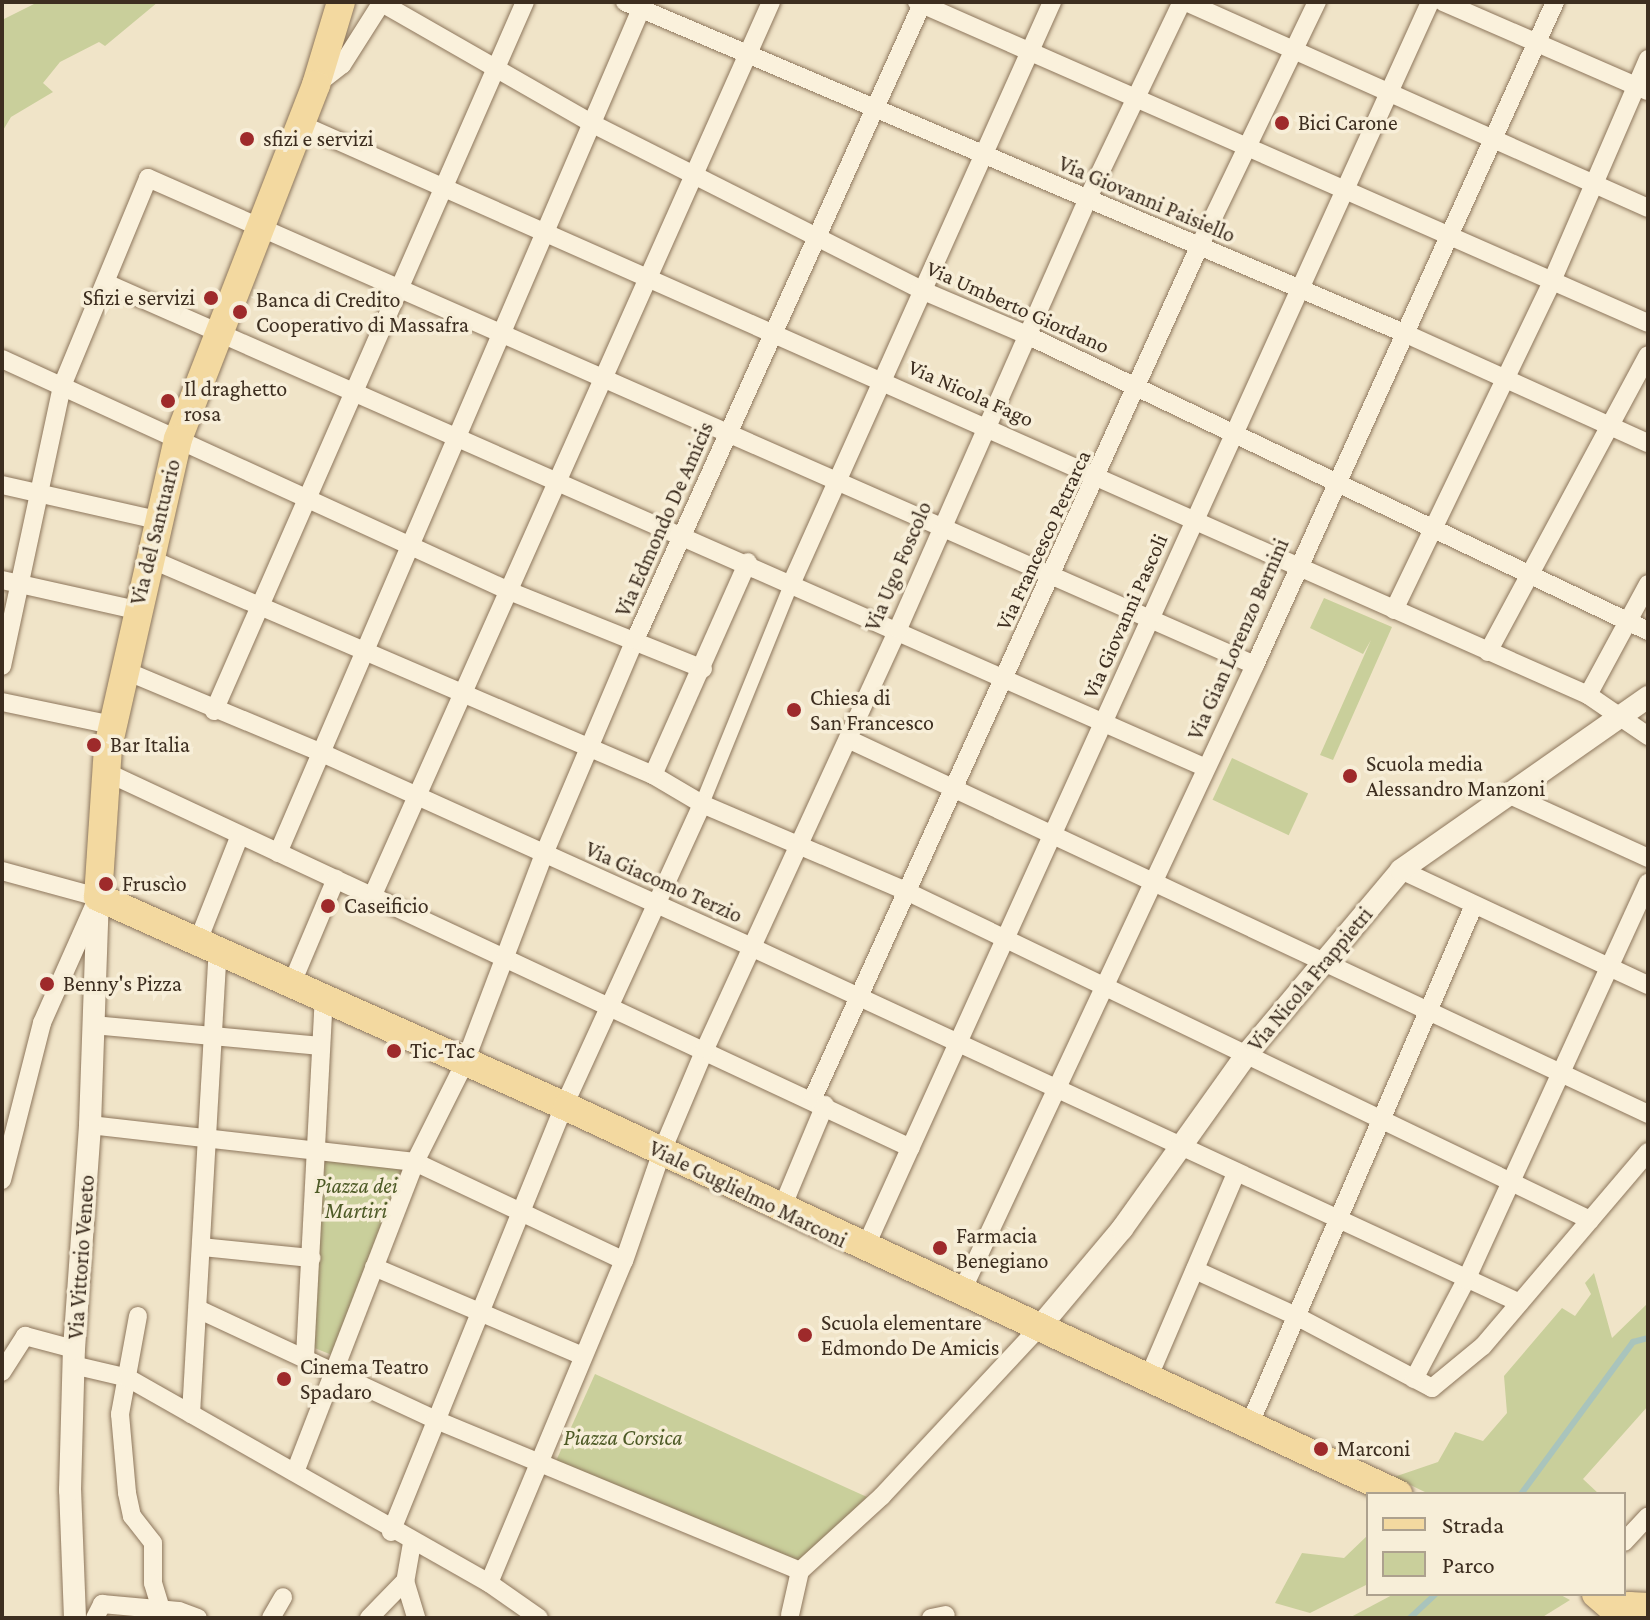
<!DOCTYPE html>
<meta charset="utf-8">
<style>
body{margin:0}
#map{position:relative;width:1650px;height:1620px;overflow:hidden;background:#f0e4c8;font-family:"Crimson Pro",serif}
div>[style]{position:absolute}
.green>*{inset:0;background:#c9cf9b;transform-origin:0 0}
.stream>*{height:6px;margin:-3px;padding:0 3px;transform-origin:3px;border-radius:3px;background:#a9c4bc}
.roads{filter:drop-shadow(0 0 2px #8d765c) drop-shadow(0 0 2px #8d765c)}
.pedestrian>*{height:14px;margin:-7px;padding:0 7px;transform-origin:7px;border-radius:7px;background:#faf1dc}
.minor>*{height:18px;margin:-9px;padding:0 9px;transform-origin:9px;border-radius:9px;background:#faf1dc}
.tertiary>*{height:22px;margin:-11px;padding:0 11px;transform-origin:11px;border-radius:11px;background:#faf1dc}
.primary>*{height:28px;margin:-14px;padding:0 14px;transform-origin:14px;border-radius:14px;background:#f3d9a0}
.dots>*{width:22px;height:22px;translate:-50% -50%;box-sizing:border-box;border:4px solid #f7eed8;border-radius:50%}
span{translate:-50% -50%;white-space:nowrap;text-align:center;line-height:1.15;-webkit-text-stroke:7px #f7eed8;paint-order:stroke}
.poi-label{font-size:22px;color:#3d2e20}
.left{translate:0 -50%;text-align:left}
.right{translate:-100% -50%;text-align:right}
.street-label{font-size:22px;color:#3d2e20}
.park-label{font-size:22px;color:#4d5a26;font-style:italic}
.frame{position:absolute;inset:0;border:4px solid #3d2e20;pointer-events:none}
.legend{position:absolute;left:1366px;top:1492px;width:260px;height:104px;box-sizing:border-box;background:#f7eed8;border:2px solid #ada18e;margin:0;padding:10px 14px;list-style:none;font-size:24px;color:#3d2e20}
.legend li{display:flex;align-items:center;gap:16px;height:40px}
.legend b{width:40px;border:2px solid #ada18e}
</style>
<div id="map">
<div class="green">
<i style="clip-path:polygon(38px 2px,158px 2px,105px 46px,99px 42px,60px 62px,43px 83px,53px 92px,11px 117px,2px 132px,2px 20px)"></i>
<i style="clip-path:polygon(1324px 598px,1392px 627px,1333px 760px,1320px 755px,1371px 640px,1363px 654px,1310px 628px)"></i>
<i style="left:1232px;top:758px;width:84px;height:46px;rotate:25deg"></i>
<i style="clip-path:polygon(325px 1161px,402px 1169px,332px 1355px,312px 1347px)"></i>
<i style="clip-path:polygon(1594px 1273px,1612px 1338px,1648px 1303px,1648px 1406px,1583px 1479px,1599px 1494px,1429px 1494px,1394px 1477px,1438px 1462px,1455px 1432px,1483px 1441px,1507px 1413px,1504px 1376px,1562px 1308px,1575px 1316px,1591px 1294px,1585px 1283px)"></i>
<i style="clip-path:polygon(595px 1374px,867px 1497px,800px 1562px,556px 1461px)"></i>
<i style="clip-path:polygon(1368px 1535px,1368px 1584px,1310px 1613px,1275px 1603px,1302px 1553px,1344px 1558px)"></i>
<i style="clip-path:polygon(1394px 1594px,1559px 1594px,1570px 1600px,1541px 1618px,1349px 1618px)"></i>
</div>
<div class="stream">
<i style="left:1521px;top:1494px;width:189px;rotate:-53.6deg"></i>
<i style="left:1633px;top:1342px;width:16px;rotate:-15deg"></i>
<i style="left:1410px;top:1618px;width:35px;rotate:-43deg"></i>
</div>
<div class="roads">
<div class="pedestrian">
<i style="left:702px;top:804px;width:240px;rotate:-67.9deg"></i>
</div>
<div class="minor">
<i style="left:380px;top:2px;width:245px;rotate:29.8deg"></i>
<i style="left:593px;top:124px;width:365px;rotate:26.8deg"></i>
<i style="left:919px;top:289px;width:120px;rotate:23.1deg"></i>
<i style="left:1029px;top:336px;width:686px;rotate:25.48deg"></i>
<i style="left:625px;top:2px;width:846px;rotate:23.02deg"></i>
<i style="left:1404px;top:333px;width:268px;rotate:24.3deg"></i>
<i style="left:917px;top:2px;width:798px;rotate:23.71deg"></i>
<i style="left:1186px;top:2px;width:506px;rotate:24.03deg"></i>
<i style="left:1443px;top:2px;width:223px;rotate:23.5deg"></i>
<i style="left:316px;top:85px;width:33px;rotate:-38deg"></i>
<i style="left:342px;top:65px;width:75px;rotate:-57.6deg"></i>
<i style="left:300px;top:124px;width:1409px;rotate:23.91deg"></i>
<i style="left:1588px;top:695px;width:73px;rotate:34.3deg"></i>
<i style="left:106px;top:283px;width:1202px;rotate:23.79deg"></i>
<i style="left:2px;top:359px;width:558px;rotate:24.59deg"></i>
<i style="left:509px;top:591px;width:209px;rotate:21.9deg"></i>
<i style="left:2px;top:485px;width:159px;rotate:12.7deg"></i>
<i style="left:148px;top:558px;width:550px;rotate:23.25deg"></i>
<i style="left:653px;top:775px;width:57px;rotate:30.6deg"></i>
<i style="left:702px;top:804px;width:224px;rotate:23.1deg"></i>
<i style="left:908px;top:892px;width:757px;rotate:25.68deg"></i>
<i style="left:2px;top:580px;width:137px;rotate:12.6deg"></i>
<i style="left:792px;top:582px;width:636px;rotate:-65.85deg"></i>
<i style="left:1394px;top:610px;width:365px;rotate:-64.3deg"></i>
<i style="left:1552px;top:281px;width:242px;rotate:-66.6deg"></i>
<i style="left:1488px;top:652px;width:337px;rotate:-61.7deg"></i>
<i style="left:2px;top:666px;width:286px;rotate:-77.9deg"></i>
<i style="left:62px;top:386px;width:225px;rotate:-67.5deg"></i>
<i style="left:148px;top:178px;width:1209px;rotate:23.75deg"></i>
<i style="left:126px;top:671px;width:212px;rotate:22.7deg"></i>
<i style="left:322px;top:753px;width:471px;rotate:24.3deg"></i>
<i style="left:751px;top:947px;width:847px;rotate:24.84deg"></i>
<i style="left:1588px;top:695px;width:126px;rotate:-61.6deg"></i>
<i style="left:2px;top:702px;width:112px;rotate:11.8deg"></i>
<i style="left:214px;top:711px;width:774px;rotate:-66.32deg"></i>
<i style="left:848px;top:739px;width:884px;rotate:25.11deg"></i>
<i style="left:106px;top:772px;width:888px;rotate:25.04deg"></i>
<i style="left:653px;top:775px;width:233px;rotate:-66deg"></i>
<i style="left:1510px;top:795px;width:152px;rotate:24.5deg"></i>
<i style="left:278px;top:853px;width:926px;rotate:-66.73deg"></i>
<i style="left:1401px;top:870px;width:272px;rotate:25deg"></i>
<i style="left:2px;top:871px;width:99px;rotate:15.2deg"></i>
<i style="left:98px;top:897px;width:138px;rotate:114deg"></i>
<i style="left:42px;top:1023px;width:162px;rotate:104.3deg"></i>
<i style="left:372px;top:897px;width:980px;rotate:-65.97deg"></i>
<i style="left:198px;top:941px;width:114px;rotate:-68.4deg"></i>
<i style="left:292px;top:983px;width:113px;rotate:-67.1deg"></i>
<i style="left:94px;top:1025px;width:227px;rotate:5.3deg"></i>
<i style="left:813px;top:1098px;width:934px;rotate:-65.6deg"></i>
<i style="left:1199px;top:247px;width:272px;rotate:-64.3deg"></i>
<i style="left:90px;top:1125px;width:327px;rotate:6.5deg"></i>
<i style="left:415px;top:1162px;width:231px;rotate:25.3deg"></i>
<i style="left:781px;top:1210px;width:114px;rotate:-67.3deg"></i>
<i style="left:202px;top:1247px;width:110px;rotate:5.8deg"></i>
<i style="left:864px;top:1250px;width:1370px;rotate:-65.6deg"></i>
<i style="left:374px;top:1267px;width:227px;rotate:23.1deg"></i>
<i style="left:1195px;top:1270px;width:111px;rotate:24.5deg"></i>
<i style="left:1296px;top:1316px;width:154px;rotate:27.9deg"></i>
<i style="left:1432px;top:1388px;width:66px;rotate:-39.5deg"></i>
<i style="left:1483px;top:1346px;width:255px;rotate:-49.6deg"></i>
<i style="left:961px;top:1293px;width:693px;rotate:-64.91deg"></i>
<i style="left:1255px;top:665px;width:728px;rotate:-65.65deg"></i>
<i style="left:200px;top:1310px;width:260px;rotate:25deg"></i>
<i style="left:436px;top:1420px;width:394px;rotate:22.5deg"></i>
<i style="left:138px;top:1316px;width:100px;rotate:100.4deg"></i>
<i style="left:120px;top:1414px;width:79px;rotate:84.9deg"></i>
<i style="left:127px;top:1493px;width:24px;rotate:78deg"></i>
<i style="left:132px;top:1516px;width:34px;rotate:52deg"></i>
<i style="left:153px;top:1543px;width:40px;rotate:90deg"></i>
<i style="left:153px;top:1583px;width:37px;rotate:73deg"></i>
<i style="left:305px;top:1357px;width:360px;rotate:-87deg"></i>
<i style="left:73px;top:1365px;width:57px;rotate:13.3deg"></i>
<i style="left:128px;top:1378px;width:415px;rotate:29.6deg"></i>
<i style="left:489px;top:1583px;width:61px;rotate:35deg"></i>
<i style="left:2px;top:1372px;width:43px;rotate:-57.4deg"></i>
<i style="left:25px;top:1336px;width:51px;rotate:14.9deg"></i>
<i style="left:1414px;top:1379px;width:112px;rotate:-62.3deg"></i>
<i style="left:1466px;top:1280px;width:437px;rotate:-65.4deg"></i>
<i style="left:1147px;top:1381px;width:226px;rotate:-66.8deg"></i>
<i style="left:191px;top:1414px;width:463px;rotate:-86.7deg"></i>
<i style="left:1248px;top:1428px;width:570px;rotate:-66.63deg"></i>
<i style="left:295px;top:1472px;width:332px;rotate:-68.8deg"></i>
<i style="left:415px;top:1162px;width:112px;rotate:-63.4deg"></i>
<i style="left:465px;top:1062px;width:222px;rotate:-69.2deg"></i>
<i style="left:544px;top:854px;width:233px;rotate:-67deg"></i>
<i style="left:635px;top:640px;width:700px;rotate:-65.71deg"></i>
<i style="left:391px;top:1532px;width:458px;rotate:-67.9deg"></i>
<i style="left:563px;top:1108px;width:334px;rotate:-65.4deg"></i>
<i style="left:1624px;top:1542px;width:35px;rotate:-47deg"></i>
<i style="left:412px;top:1543px;width:39px;rotate:100deg"></i>
<i style="left:405px;top:1581px;width:39px;rotate:73deg"></i>
<i style="left:489px;top:1583px;width:349px;rotate:-67.3deg"></i>
<i style="left:624px;top:1261px;width:116px;rotate:-70.9deg"></i>
<i style="left:662px;top:1151px;width:111px;rotate:-67.1deg"></i>
<i style="left:705px;top:1049px;width:462px;rotate:-65.3deg"></i>
<i style="left:898px;top:629px;width:469px;rotate:-66.2deg"></i>
<i style="left:1087px;top:200px;width:220px;rotate:-64.4deg"></i>
<i style="left:790px;top:1615px;width:45px;rotate:-77.2deg"></i>
<i style="left:800px;top:1571px;width:111px;rotate:-42.4deg"></i>
<i style="left:882px;top:1496px;width:229px;rotate:-47deg"></i>
<i style="left:95px;top:1618px;width:16px;rotate:-63deg"></i>
<i style="left:102px;top:1604px;width:77px;rotate:5.2deg"></i>
<i style="left:179px;top:1611px;width:20px;rotate:20deg"></i>
<i style="left:271px;top:1618px;width:24px;rotate:-60deg"></i>
<i style="left:369px;top:1618px;width:52px;rotate:-45.8deg"></i>
<i style="left:931px;top:1618px;width:15px;rotate:-11deg"></i>
</div>
<div class="tertiary">
<i style="left:1038px;top:1329px;width:131px;rotate:-50deg"></i>
<i style="left:1122px;top:1229px;width:214px;rotate:-54.5deg"></i>
<i style="left:1246px;top:1055px;width:241px;rotate:-50deg"></i>
<i style="left:1401px;top:870px;width:302px;rotate:-35deg"></i>
<i style="left:75px;top:1618px;width:128px;rotate:-92.2deg"></i>
<i style="left:70px;top:1490px;width:141px;rotate:-88.4deg"></i>
<i style="left:74px;top:1349px;width:225px;rotate:-85.9deg"></i>
<i style="left:90px;top:1125px;width:228px;rotate:-88deg"></i>
</div>
<div class="primary">
<i style="left:341px;top:2px;width:87px;rotate:106.8deg"></i>
<i style="left:316px;top:85px;width:380px;rotate:111.3deg"></i>
<i style="left:178px;top:439px;width:316px;rotate:102.8deg"></i>
<i style="left:108px;top:747px;width:150px;rotate:93.8deg"></i>
<i style="left:98px;top:897px;width:514px;rotate:24.12deg"></i>
<i style="left:567px;top:1107px;width:917px;rotate:24.97deg"></i>
<i style="left:1596px;top:1594px;width:32px;rotate:41deg"></i>
<i style="left:1620px;top:1618px;width:15px;rotate:-53deg"></i>
<i style="left:1629px;top:1606px;width:19px;rotate:3deg"></i>
</div>
</div>
<div class="dots">
<i style="left:1282px;top:123px;background:#9e2a2b"></i>
<i style="left:247px;top:139px;background:#9e2a2b"></i>
<i style="left:211px;top:298px;background:#9e2a2b"></i>
<i style="left:240px;top:312px;background:#9e2a2b"></i>
<i style="left:168px;top:401px;background:#9e2a2b"></i>
<i style="left:794px;top:710px;background:#9e2a2b"></i>
<i style="left:94px;top:745px;background:#9e2a2b"></i>
<i style="left:1350px;top:776px;background:#9e2a2b"></i>
<i style="left:106px;top:884px;background:#9e2a2b"></i>
<i style="left:328px;top:906px;background:#9e2a2b"></i>
<i style="left:47px;top:984px;background:#9e2a2b"></i>
<i style="left:394px;top:1051px;background:#9e2a2b"></i>
<i style="left:940px;top:1248px;background:#9e2a2b"></i>
<i style="left:805px;top:1335px;background:#9e2a2b"></i>
<i style="left:284px;top:1379px;background:#9e2a2b"></i>
<i style="left:1321px;top:1449px;background:#9e2a2b"></i>
</div>
<div class="poi-label">
<span class="left" style="left:1298px;top:123px">Bici Carone</span>
<span class="left" style="left:263px;top:139px">sfizi e servizi</span>
<span class="right" style="left:195px;top:298px">Sfizi e servizi</span>
<span class="left" style="left:256px;top:312px">Banca di Credito<br>Cooperativo di Massafra</span>
<span class="left" style="left:184px;top:401px">Il draghetto<br>rosa</span>
<span class="left" style="left:810px;top:710px">Chiesa di<br>San Francesco</span>
<span class="left" style="left:110px;top:745px">Bar Italia</span>
<span class="left" style="left:1366px;top:776px">Scuola media<br>Alessandro Manzoni</span>
<span class="left" style="left:122px;top:884px">Fruscìo</span>
<span class="left" style="left:344px;top:906px">Caseificio</span>
<span class="left" style="left:63px;top:984px">Benny's Pizza</span>
<span class="left" style="left:410px;top:1051px">Tic-Tac</span>
<span class="left" style="left:956px;top:1248px">Farmacia<br>Benegiano</span>
<span class="left" style="left:821px;top:1335px">Scuola elementare<br>Edmondo De Amicis</span>
<span class="left" style="left:300px;top:1379px">Cinema Teatro<br>Spadaro</span>
<span class="left" style="left:1337px;top:1449px">Marconi</span>
</div>
<div class="street-label">
<span style="left:1147px;top:199px;rotate:23deg">Via Giovanni Paisiello</span>
<span style="left:1018px;top:307px;rotate:24deg">Via Umberto Giordano</span>
<span style="left:971px;top:393px;rotate:24deg">Via Nicola Fago</span>
<span style="left:664px;top:519px;rotate:-66deg">Via Edmondo De Amicis</span>
<span style="left:155px;top:532px;rotate:-76deg">Via del Santuario</span>
<span style="left:1043px;top:540px;rotate:-65deg">Via Francesco Petrarca</span>
<span style="left:898px;top:566px;rotate:-67deg">Via Ugo Foscolo</span>
<span style="left:1125px;top:616px;rotate:-66deg">Via Giovanni Pascoli</span>
<span style="left:1238px;top:639px;rotate:-66deg">Via Gian Lorenzo Bernini</span>
<span style="left:664px;top:882px;rotate:24deg">Via Giacomo Terzio</span>
<span style="left:1310px;top:979px;rotate:-50deg">Via Nicola Frappietri</span>
<span style="left:748px;top:1194px;rotate:26deg">Viale Guglielmo Marconi</span>
<span style="left:81px;top:1257px;rotate:-86deg">Via Vittorio Veneto</span>
</div>
<div class="park-label">
<span style="left:356px;top:1198px">Piazza dei<br>Martiri</span>
<span style="left:623px;top:1438px">Piazza Corsica</span>
</div>
<div class="frame"></div>
<ul class="legend">
<li><b style="height:10px;background:#f3d9a0"></b>Strada</li>
<li><b style="height:22px;background:#c9cf9b"></b>Parco</li>
</ul>
</div>
